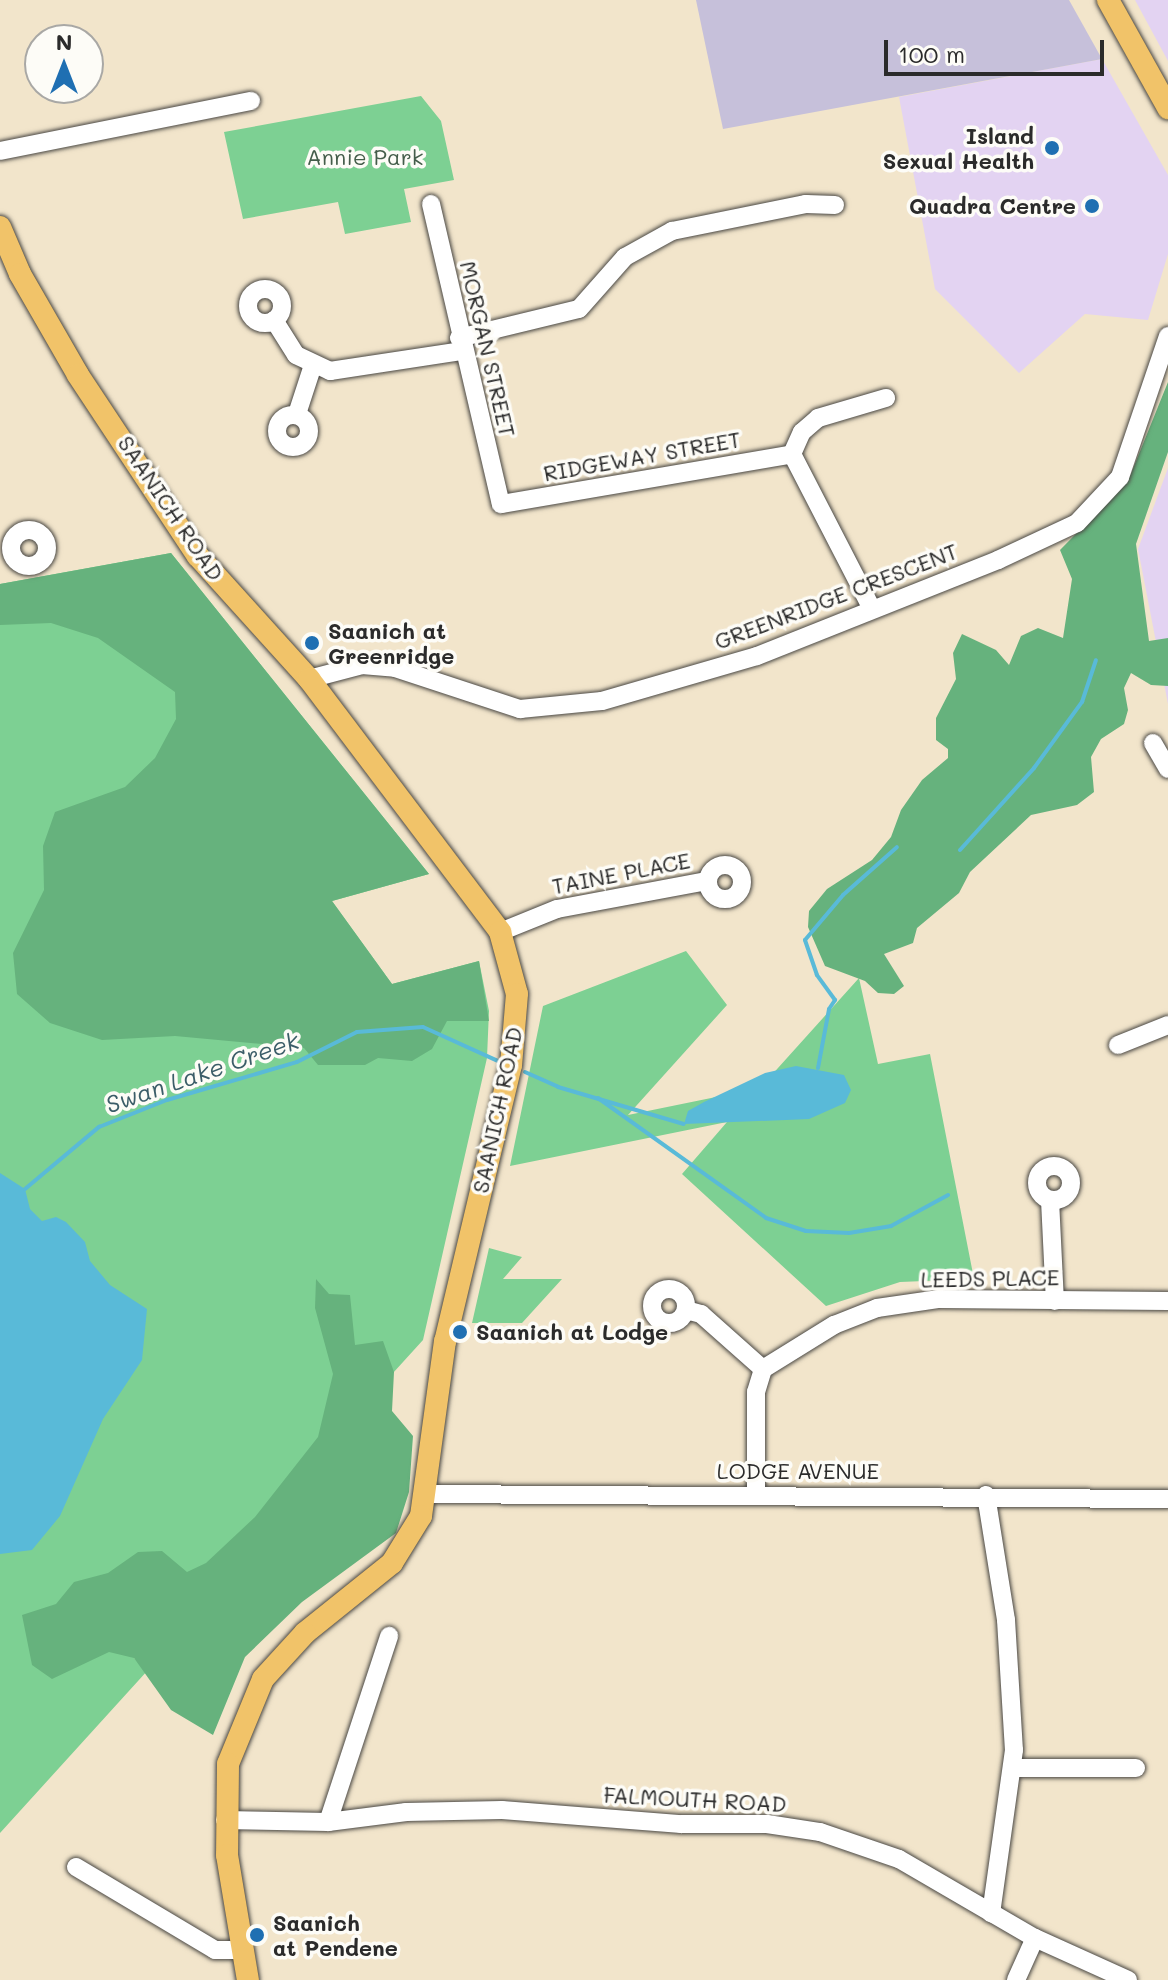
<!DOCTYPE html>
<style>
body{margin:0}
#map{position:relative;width:1168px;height:1980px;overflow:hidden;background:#f2e5cb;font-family:Mali,sans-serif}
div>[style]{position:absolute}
.built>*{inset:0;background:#e3d3f2}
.industrial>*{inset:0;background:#c6c0da}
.green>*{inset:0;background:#7dd093}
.forest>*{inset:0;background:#66b27d}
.water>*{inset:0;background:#59bad8}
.stream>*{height:4px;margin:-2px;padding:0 2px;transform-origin:2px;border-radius:2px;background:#59bad8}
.roads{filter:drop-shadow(0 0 2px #494743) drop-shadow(0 0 2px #494743)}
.minor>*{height:18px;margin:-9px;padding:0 9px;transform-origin:9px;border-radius:9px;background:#fff}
.minor>.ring{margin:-9px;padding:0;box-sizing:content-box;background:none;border:18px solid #fff;border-radius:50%}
.major>*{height:22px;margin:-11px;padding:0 11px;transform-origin:11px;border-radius:11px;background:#f1c369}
.dots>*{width:22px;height:22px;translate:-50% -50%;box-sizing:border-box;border:4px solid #fdfcf7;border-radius:50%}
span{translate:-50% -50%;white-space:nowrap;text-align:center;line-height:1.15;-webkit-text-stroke:7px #fdfcf7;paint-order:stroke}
.poi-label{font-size:22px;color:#2b2b2b;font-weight:700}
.right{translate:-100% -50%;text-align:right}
.left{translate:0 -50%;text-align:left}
.park-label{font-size:22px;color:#445d4a}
.street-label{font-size:22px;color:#2b2b2b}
.water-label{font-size:24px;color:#3b5d68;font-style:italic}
.north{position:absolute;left:24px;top:24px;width:80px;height:80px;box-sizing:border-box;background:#fdfcf7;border:2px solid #a9a8a5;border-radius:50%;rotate:0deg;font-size:22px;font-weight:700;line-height:32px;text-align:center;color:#2b2b2b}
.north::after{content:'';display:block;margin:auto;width:28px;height:36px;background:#1f6fb2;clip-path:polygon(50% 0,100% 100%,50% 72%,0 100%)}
.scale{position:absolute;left:884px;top:40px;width:220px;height:36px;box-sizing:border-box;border:4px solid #2b2b2b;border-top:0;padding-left:10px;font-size:24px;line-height:28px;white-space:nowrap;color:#2b2b2b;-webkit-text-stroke:6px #fdfcf7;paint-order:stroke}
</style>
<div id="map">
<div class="built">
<i style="clip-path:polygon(1135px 0,1168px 0,1168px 61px)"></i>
<i style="clip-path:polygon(1102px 59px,1168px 175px,1168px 254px,1148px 320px,1085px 314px,1019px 373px,935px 289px,899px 97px)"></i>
<i style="clip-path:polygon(1168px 468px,1168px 704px,1138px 549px)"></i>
</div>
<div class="industrial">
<i style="clip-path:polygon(696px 0,1069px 0,1102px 59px,723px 129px)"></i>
</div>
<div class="green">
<i style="clip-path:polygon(421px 96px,441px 121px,454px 180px,404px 189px,411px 222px,345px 234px,338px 202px,243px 219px,224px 132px)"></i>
<i style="clip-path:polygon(171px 553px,429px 874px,332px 901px,392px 984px,479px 961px,489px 1011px,487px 1058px,423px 1340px,134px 1658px,148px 1670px,0 1833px,0 584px)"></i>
<i style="clip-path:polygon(686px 951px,727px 1005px,628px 1115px,760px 1088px,859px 978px,878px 1064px,930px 1054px,974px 1279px,900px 1282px,826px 1306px,682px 1174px,727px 1122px,510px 1166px,543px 1006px)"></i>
<i style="clip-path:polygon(489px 1248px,522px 1257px,503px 1279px,562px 1279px,522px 1323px,472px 1323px)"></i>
</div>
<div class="forest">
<i style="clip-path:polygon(1168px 382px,1168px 452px,1136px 544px,1149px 641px,1168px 638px,1168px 686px,1151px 685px,1131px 673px,1124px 688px,1128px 710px,1124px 724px,1101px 739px,1091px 757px,1094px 792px,1077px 805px,1031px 815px,970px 872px,959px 893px,917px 928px,913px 943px,884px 954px,904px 986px,894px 994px,878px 993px,865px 981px,825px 966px,808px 927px,809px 911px,827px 889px,872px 860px,891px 837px,901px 810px,922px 780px,948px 758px,948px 749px,936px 740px,936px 718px,956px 679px,953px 653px,962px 634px,996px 650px,1009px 665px,1021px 636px,1038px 628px,1063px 638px,1072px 579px,1060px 550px,1128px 481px)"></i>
<i style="clip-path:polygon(171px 553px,429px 874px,332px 901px,392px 984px,479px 961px,489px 1021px,447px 1021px,432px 1049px,412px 1061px,378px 1058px,365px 1065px,318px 1065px,304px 1048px,175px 1036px,102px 1040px,50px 1023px,17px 994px,13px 953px,44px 890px,43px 846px,55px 812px,125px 787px,155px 758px,176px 719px,175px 692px,98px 638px,51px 623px,0 625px,0 584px)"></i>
<i style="clip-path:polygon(316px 1279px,329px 1294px,350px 1295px,355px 1345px,383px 1341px,394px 1372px,392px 1411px,413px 1436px,409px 1492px,396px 1533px,302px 1602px,245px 1657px,213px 1735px,171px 1710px,134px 1658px,109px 1652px,52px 1679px,32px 1665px,22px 1615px,56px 1604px,74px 1582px,108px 1573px,138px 1552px,162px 1551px,187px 1572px,206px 1563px,255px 1517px,318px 1437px,333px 1374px,315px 1308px)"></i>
</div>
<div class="water">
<i style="clip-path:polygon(796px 1066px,844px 1075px,851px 1090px,845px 1103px,809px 1119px,684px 1124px,688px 1111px,704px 1102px,765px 1073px)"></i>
<i style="clip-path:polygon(0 1173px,25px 1189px,30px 1209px,42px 1221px,56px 1217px,66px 1222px,85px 1242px,90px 1261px,110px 1285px,147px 1309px,142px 1360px,103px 1419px,60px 1516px,32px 1550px,0 1554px)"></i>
</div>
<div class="stream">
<i style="left:960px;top:850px;width:110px;rotate:-47.9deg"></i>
<i style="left:1034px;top:768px;width:82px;rotate:-54deg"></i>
<i style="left:1082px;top:702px;width:44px;rotate:-71.6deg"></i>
<i style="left:818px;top:1068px;width:60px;rotate:-79.4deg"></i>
<i style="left:829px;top:1009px;width:11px;rotate:-56deg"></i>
<i style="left:835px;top:1000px;width:31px;rotate:-126deg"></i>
<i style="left:817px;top:975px;width:37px;rotate:-109deg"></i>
<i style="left:805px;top:940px;width:59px;rotate:-49.8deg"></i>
<i style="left:843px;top:895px;width:72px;rotate:-41.6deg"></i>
<i style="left:525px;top:1072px;width:36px;rotate:24deg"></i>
<i style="left:558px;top:1087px;width:131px;rotate:16.4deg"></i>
<i style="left:598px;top:1098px;width:206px;rotate:35.5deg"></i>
<i style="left:766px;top:1218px;width:42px;rotate:18deg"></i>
<i style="left:806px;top:1231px;width:43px;rotate:2.7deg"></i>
<i style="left:849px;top:1233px;width:43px;rotate:-9.5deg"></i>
<i style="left:891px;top:1226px;width:65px;rotate:-28.5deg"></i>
<i style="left:25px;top:1189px;width:97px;rotate:-40deg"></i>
<i style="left:99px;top:1127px;width:73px;rotate:-21.7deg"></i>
<i style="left:167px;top:1100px;width:135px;rotate:-16.3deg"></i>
<i style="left:297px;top:1062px;width:67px;rotate:-26.6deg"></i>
<i style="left:357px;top:1032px;width:66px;rotate:-4.3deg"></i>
<i style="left:423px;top:1027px;width:82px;rotate:24.4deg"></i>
</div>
<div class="roads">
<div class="minor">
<i style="left:0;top:151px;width:256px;rotate:-11.3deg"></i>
<i style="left:431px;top:204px;width:308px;rotate:76.9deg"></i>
<i style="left:501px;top:504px;width:295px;rotate:-9.7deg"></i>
<i class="ring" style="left:248px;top:289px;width:16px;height:16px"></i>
<i style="left:274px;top:320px;width:41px;rotate:57.8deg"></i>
<i style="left:296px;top:355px;width:38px;rotate:25deg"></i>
<i style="left:330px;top:371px;width:134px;rotate:-8.6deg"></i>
<i style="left:459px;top:338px;width:123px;rotate:-13.6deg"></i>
<i style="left:579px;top:309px;width:69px;rotate:-48.5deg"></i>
<i style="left:625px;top:257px;width:54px;rotate:-29deg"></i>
<i style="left:672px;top:231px;width:137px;rotate:-11.4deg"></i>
<i style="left:806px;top:204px;width:29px;rotate:2deg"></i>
<i style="left:297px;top:414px;width:52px;rotate:-71.9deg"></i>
<i class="ring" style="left:277px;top:415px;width:14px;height:14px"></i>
<i style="left:792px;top:454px;width:172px;rotate:62.7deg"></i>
<i style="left:792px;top:454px;width:24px;rotate:-66deg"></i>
<i style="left:802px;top:432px;width:21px;rotate:-41deg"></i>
<i style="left:818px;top:418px;width:71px;rotate:-16.4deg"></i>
<i class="ring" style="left:11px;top:530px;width:18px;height:18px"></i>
<i style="left:309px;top:679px;width:55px;rotate:-14.8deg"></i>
<i style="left:362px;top:665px;width:33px;rotate:5deg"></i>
<i style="left:395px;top:668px;width:132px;rotate:18.2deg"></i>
<i style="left:520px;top:709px;width:82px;rotate:-5.6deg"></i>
<i style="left:602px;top:701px;width:161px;rotate:-16.2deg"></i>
<i style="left:757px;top:656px;width:259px;rotate:-21.7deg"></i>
<i style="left:998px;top:560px;width:87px;rotate:-25.1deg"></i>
<i style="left:1077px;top:523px;width:63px;rotate:-46.9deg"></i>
<i style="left:1120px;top:477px;width:149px;rotate:-71.2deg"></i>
<i style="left:1153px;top:743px;width:30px;rotate:60deg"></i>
<i class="ring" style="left:708px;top:865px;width:16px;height:16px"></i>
<i style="left:500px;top:932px;width:61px;rotate:-22deg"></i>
<i style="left:557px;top:909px;width:153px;rotate:-10.6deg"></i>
<i style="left:1118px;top:1045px;width:54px;rotate:-21.8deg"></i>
<i class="ring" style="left:1037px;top:1166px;width:16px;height:16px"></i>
<i style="left:1050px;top:1200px;width:101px;rotate:87.2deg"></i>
<i class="ring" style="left:652px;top:1289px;width:16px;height:16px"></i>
<i style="left:686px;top:1310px;width:16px;rotate:15deg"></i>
<i style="left:701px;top:1314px;width:83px;rotate:41.6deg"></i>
<i style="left:427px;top:1494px;width:741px;rotate:0.39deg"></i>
<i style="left:756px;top:1495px;width:103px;rotate:-90deg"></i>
<i style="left:756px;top:1392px;width:24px;rotate:-73deg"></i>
<i style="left:763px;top:1369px;width:84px;rotate:-31.8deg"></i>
<i style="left:834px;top:1325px;width:46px;rotate:-21.6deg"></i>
<i style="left:877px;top:1308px;width:63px;rotate:-8.3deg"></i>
<i style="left:939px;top:1299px;width:229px;rotate:0.5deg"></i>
<i style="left:986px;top:1495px;width:127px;rotate:80.9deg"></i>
<i style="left:1006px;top:1620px;width:130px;rotate:86.5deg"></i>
<i style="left:1014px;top:1750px;width:165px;rotate:98deg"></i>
<i style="left:1013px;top:1768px;width:123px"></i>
<i style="left:225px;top:1820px;width:103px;rotate:1.1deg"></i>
<i style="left:328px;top:1822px;width:79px;rotate:-7.3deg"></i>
<i style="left:406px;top:1812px;width:96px;rotate:-1.2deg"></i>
<i style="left:502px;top:1810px;width:180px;rotate:4.5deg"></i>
<i style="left:681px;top:1824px;width:86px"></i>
<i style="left:767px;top:1824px;width:54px;rotate:8.6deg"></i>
<i style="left:820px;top:1832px;width:83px;rotate:18.9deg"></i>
<i style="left:899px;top:1859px;width:157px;rotate:30.2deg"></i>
<i style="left:1035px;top:1938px;width:102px;rotate:24.3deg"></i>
<i style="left:328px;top:1822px;width:196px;rotate:-71.8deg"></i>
<i style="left:76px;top:1867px;width:162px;rotate:30.8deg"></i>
<i style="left:215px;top:1950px;width:27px"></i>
<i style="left:1016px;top:1980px;width:46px;rotate:-65.7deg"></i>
</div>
<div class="major">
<i style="left:1108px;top:0;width:124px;rotate:60.9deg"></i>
<i style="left:0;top:227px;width:51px;rotate:66.9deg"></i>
<i style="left:20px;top:274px;width:116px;rotate:60.1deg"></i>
<i style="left:78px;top:375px;width:217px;rotate:56.5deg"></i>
<i style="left:198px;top:556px;width:166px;rotate:47.9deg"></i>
<i style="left:309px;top:679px;width:317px;rotate:52.9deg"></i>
<i style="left:500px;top:932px;width:64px;rotate:74.7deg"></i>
<i style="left:517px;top:994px;width:71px;rotate:94.8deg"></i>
<i style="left:511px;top:1065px;width:284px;rotate:103.4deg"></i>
<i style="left:445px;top:1341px;width:177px;rotate:97.8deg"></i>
<i style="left:421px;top:1516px;width:55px;rotate:121.7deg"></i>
<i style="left:392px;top:1563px;width:112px;rotate:141.2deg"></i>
<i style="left:305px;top:1633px;width:62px;rotate:132.4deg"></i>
<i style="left:263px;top:1679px;width:92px;rotate:112.4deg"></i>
<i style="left:228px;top:1764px;width:91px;rotate:90.6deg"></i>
<i style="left:227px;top:1855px;width:127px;rotate:80.5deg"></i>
</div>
</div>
<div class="dots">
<i style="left:1052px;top:148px;background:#1f6fb2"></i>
<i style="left:1092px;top:206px;background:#1f6fb2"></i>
<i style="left:312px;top:643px;background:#1f6fb2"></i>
<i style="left:460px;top:1332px;background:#1f6fb2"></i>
<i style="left:257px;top:1935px;background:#1f6fb2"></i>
</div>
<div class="poi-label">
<span class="right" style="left:1034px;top:148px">Island<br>Sexual Health</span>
<span class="right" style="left:1076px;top:206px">Quadra Centre</span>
<span class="left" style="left:328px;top:643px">Saanich at<br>Greenridge</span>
<span class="left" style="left:476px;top:1332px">Saanich at Lodge</span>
<span class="left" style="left:273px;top:1935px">Saanich<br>at Pendene</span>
</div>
<div class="park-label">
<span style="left:365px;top:157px">Annie Park</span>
</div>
<div class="street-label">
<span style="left:488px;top:349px;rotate:77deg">MORGAN STREET</span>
<span style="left:642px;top:456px;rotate:-10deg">RIDGEWAY STREET</span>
<span style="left:171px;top:508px;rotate:56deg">SAANICH ROAD</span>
<span style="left:836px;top:596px;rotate:-21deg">GREENRIDGE CRESCENT</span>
<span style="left:621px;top:873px;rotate:-11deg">TAINE PLACE</span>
<span style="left:497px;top:1110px;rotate:-78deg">SAANICH ROAD</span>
<span style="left:990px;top:1278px;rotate:-1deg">LEEDS PLACE</span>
<span style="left:798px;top:1471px">LODGE AVENUE</span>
<span style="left:695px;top:1799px;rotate:3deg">FALMOUTH ROAD</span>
</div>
<div class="water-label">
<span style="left:202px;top:1072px;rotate:-19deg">Swan Lake Creek</span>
</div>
<div class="north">N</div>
<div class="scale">100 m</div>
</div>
